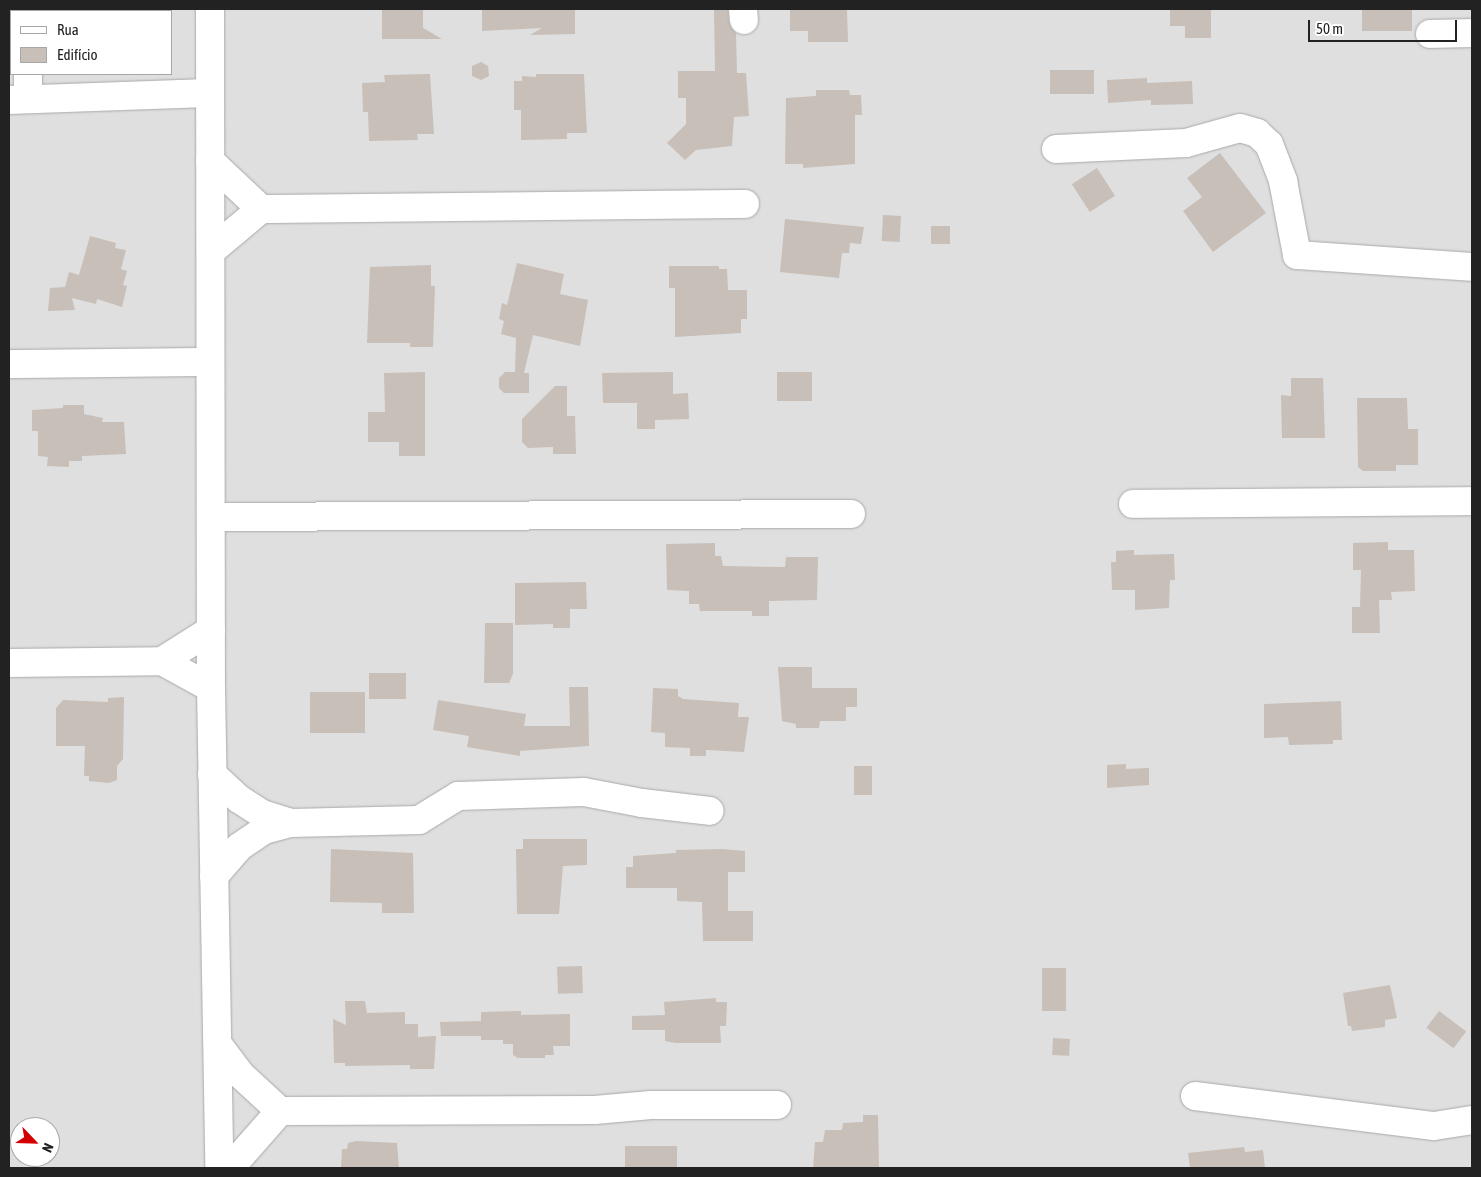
<!DOCTYPE html>
<meta charset="utf-8">
<style>
body{margin:0}
#map{position:relative;width:1481px;height:1177px;overflow:hidden;background:#f2efe9;font-family:"Asap Condensed",sans-serif}
div>[style]{position:absolute}
.residential>*{inset:0;background:#e0dfdf}
.building>*{inset:0;background:#c7bfb8;transform-origin:0 0}
.roads{filter:drop-shadow(0 0 1px #a9a9a9) drop-shadow(0 0 1px #a9a9a9)}
.minor>*{height:28px;margin:-14px;padding:0 14px;transform-origin:14px;border-radius:14px;background:#fff}
span{translate:-50% -50%;white-space:nowrap;text-align:center;line-height:1.15;-webkit-text-stroke:5px #fff;paint-order:stroke}
.frame{position:absolute;inset:0;border:10px solid #222;pointer-events:none}
.legend{position:absolute;left:10px;top:10px;width:162px;height:65px;box-sizing:border-box;background:#fff;border:1px solid #a7a7a7;margin:0;padding:6px 9px;list-style:none;font-size:15px;color:#222}
.legend li{display:flex;align-items:center;gap:10px;height:25px}
.legend b{width:25px;border:1px solid #a7a7a7}
.north{position:absolute;left:10px;top:1117px;width:50px;height:50px;box-sizing:border-box;background:#fff;border:1px solid #a7a7a7;border-radius:50%;rotate:114deg;font-size:14px;font-weight:700;line-height:20px;text-align:center;color:#222}
.north::after{content:'';display:block;margin:auto;width:18px;height:22px;background:#d40000;clip-path:polygon(50% 0,100% 100%,50% 72%,0 100%)}
.scale{position:absolute;left:1308px;top:20px;width:149px;height:22px;box-sizing:border-box;border:2px solid #222;border-top:0;padding-left:6px;font-size:15px;line-height:18px;white-space:nowrap;color:#222;-webkit-text-stroke:4px #fff;paint-order:stroke}
</style>
<div id="map">
<div class="residential">
<i style="clip-path:polygon(evenodd,9px 9px,1472px 9px,1472px 1168px,9px 1168px,9px 9px,11px 11px,171px 11px,171px 74px,11px 74px,11px 11px,9px 9px,20px 1127px,50px 1127px,50px 1157px,20px 1157px,20px 1127px)"></i>
</div>
<div class="building">
<i style="clip-path:polygon(382px 9px,423px 9px,423px 28px,442px 39px,382px 39px)"></i>
<i style="clip-path:polygon(482px 9px,575px 9px,575px 34px,530px 35px,542px 28px,482px 31px)"></i>
<i style="clip-path:polygon(714px 9px,728px 9px,729px 22px,736px 33px,737px 73px,746px 73px,749px 116px,734px 117px,732px 146px,696px 150px,685px 160px,667px 143px,686px 124px,686px 98px,678px 98px,678px 71px,715px 71px)"></i>
<i style="clip-path:polygon(790px 9px,847px 9px,848px 42px,808px 42px,808px 31px,790px 31px)"></i>
<i style="clip-path:polygon(1170px 9px,1211px 9px,1211px 38px,1185px 38px,1185px 26px,1170px 26px)"></i>
<i style="left:1362px;top:9px;width:50px;height:22px"></i>
<i style="clip-path:polygon(481px 62px,488px 66px,489px 76px,481px 80px,472px 76px,472px 66px)"></i>
<i style="left:1050px;top:70px;width:44px;height:24px"></i>
<i style="clip-path:polygon(430px 74px,434px 134px,417px 134px,418px 140px,369px 141px,368px 112px,363px 112px,362px 83px,385px 82px,384px 75px)"></i>
<i style="clip-path:polygon(536px 74px,584px 74px,587px 133px,567px 133px,567px 139px,521px 140px,521px 110px,514px 110px,514px 81px,522px 81px,522px 76px,536px 77px)"></i>
<i style="clip-path:polygon(1147px 78px,1147px 83px,1192px 81px,1193px 104px,1151px 105px,1151px 100px,1108px 103px,1107px 80px)"></i>
<i style="clip-path:polygon(816px 90px,849px 90px,850px 95px,861px 95px,862px 115px,855px 115px,855px 164px,803px 168px,803px 164px,785px 164px,786px 98px,816px 96px)"></i>
<i style="clip-path:polygon(1220px 153px,1266px 213px,1213px 252px,1183px 211px,1202px 197px,1187px 178px)"></i>
<i style="left:1097px;top:168px;width:33px;height:30px;rotate:57deg"></i>
<i style="left:883px;top:215px;width:18px;height:26px;rotate:3deg"></i>
<i style="clip-path:polygon(785px 219px,864px 227px,861px 244px,850px 243px,849px 253px,842px 253px,839px 278px,780px 272px)"></i>
<i style="left:931px;top:226px;width:19px;height:18px"></i>
<i style="clip-path:polygon(90px 236px,116px 243px,115px 248px,126px 250px,121px 269px,127px 271px,123px 285px,127px 286px,122px 307px,97px 299px,96px 304px,72px 298px,75px 310px,48px 311px,50px 288px,65px 287px,69px 272px,79px 275px)"></i>
<i style="clip-path:polygon(517px 263px,564px 274px,560px 294px,588px 300px,580px 346px,533px 335px,524px 373px,529px 373px,529px 393px,504px 393px,499px 388px,499px 378px,505px 372px,515px 372px,516px 338px,501px 334px,504px 321px,499px 319px,502px 303px,507px 305px)"></i>
<i style="clip-path:polygon(431px 265px,431px 286px,435px 286px,433px 347px,410px 347px,410px 343px,367px 343px,370px 267px)"></i>
<i style="clip-path:polygon(669px 266px,719px 266px,719px 269px,727px 269px,728px 290px,747px 290px,747px 319px,741px 319px,741px 333px,675px 337px,675px 288px,669px 288px)"></i>
<i style="clip-path:polygon(425px 372px,425px 456px,399px 456px,399px 442px,368px 442px,368px 412px,385px 412px,384px 373px)"></i>
<i style="clip-path:polygon(673px 372px,673px 394px,688px 393px,689px 419px,655px 420px,655px 429px,637px 429px,637px 403px,603px 403px,602px 373px)"></i>
<i style="left:812px;top:372px;width:29px;height:35px;rotate:90deg"></i>
<i style="clip-path:polygon(1291px 378px,1323px 378px,1325px 438px,1282px 438px,1281px 395px,1291px 396px)"></i>
<i style="clip-path:polygon(555px 386px,567px 386px,567px 416px,575px 416px,576px 454px,553px 454px,553px 447px,528px 448px,522px 442px,522px 419px)"></i>
<i style="clip-path:polygon(1357px 398px,1407px 398px,1408px 429px,1418px 429px,1418px 465px,1396px 465px,1396px 471px,1363px 471px,1358px 467px)"></i>
<i style="clip-path:polygon(63px 405px,84px 405px,84px 414px,103px 418px,102px 422px,124px 422px,126px 454px,82px 456px,82px 461px,69px 461px,69px 467px,47px 466px,48px 457px,38px 456px,38px 431px,32px 431px,32px 410px,63px 408px)"></i>
<i style="clip-path:polygon(1388px 542px,1388px 550px,1414px 550px,1415px 591px,1391px 592px,1392px 600px,1379px 600px,1380px 633px,1352px 633px,1352px 607px,1360px 607px,1361px 570px,1353px 570px,1353px 543px)"></i>
<i style="clip-path:polygon(715px 543px,715px 556px,721px 556px,723px 566px,785px 567px,786px 557px,818px 557px,817px 600px,769px 601px,769px 616px,752px 616px,752px 611px,700px 611px,699px 604px,689px 604px,689px 591px,667px 590px,666px 544px)"></i>
<i style="clip-path:polygon(1134px 550px,1134px 555px,1174px 554px,1175px 580px,1170px 580px,1169px 608px,1135px 610px,1135px 590px,1112px 590px,1111px 562px,1116px 562px,1116px 551px)"></i>
<i style="clip-path:polygon(586px 582px,587px 609px,570px 609px,570px 628px,553px 628px,553px 624px,515px 625px,515px 583px)"></i>
<i style="clip-path:polygon(485px 623px,513px 623px,513px 674px,509px 683px,484px 683px)"></i>
<i style="clip-path:polygon(778px 667px,812px 667px,812px 688px,857px 688px,857px 707px,846px 707px,846px 721px,820px 721px,819px 728px,796px 728px,796px 724px,782px 721px)"></i>
<i style="left:369px;top:673px;width:37px;height:26px"></i>
<i style="clip-path:polygon(569px 687px,588px 687px,589px 746px,520px 751px,520px 756px,467px 747px,469px 736px,433px 730px,438px 700px,526px 714px,524px 726px,570px 726px)"></i>
<i style="clip-path:polygon(653px 688px,678px 689px,678px 696px,683px 699px,739px 703px,738px 717px,749px 717px,744px 752px,706px 750px,706px 756px,690px 756px,690px 748px,665px 747px,665px 733px,651px 732px)"></i>
<i style="left:365px;top:692px;width:41px;height:55px;rotate:90deg"></i>
<i style="clip-path:polygon(124px 697px,123px 759px,117px 766px,117px 780px,109px 783px,89px 781px,89px 776px,84px 776px,85px 746px,56px 746px,56px 708px,63px 700px,108px 702px,108px 698px)"></i>
<i style="clip-path:polygon(1341px 701px,1342px 740px,1333px 740px,1333px 744px,1289px 745px,1288px 737px,1264px 738px,1264px 704px)"></i>
<i style="clip-path:polygon(1126px 764px,1126px 769px,1149px 768px,1149px 785px,1107px 788px,1107px 765px)"></i>
<i style="left:854px;top:766px;width:18px;height:29px"></i>
<i style="clip-path:polygon(523px 839px,587px 839px,587px 865px,563px 866px,559px 914px,517px 914px,516px 849px,523px 849px)"></i>
<i style="clip-path:polygon(331px 849px,413px 853px,414px 913px,382px 913px,382px 903px,330px 902px)"></i>
<i style="clip-path:polygon(722px 849px,745px 851px,745px 872px,728px 872px,728px 911px,753px 911px,753px 941px,703px 941px,702px 902px,677px 901px,677px 888px,626px 888px,626px 867px,633px 867px,633px 856px,676px 853px,676px 850px)"></i>
<i style="left:582px;top:966px;width:27px;height:25px;rotate:88deg"></i>
<i style="left:1042px;top:968px;width:24px;height:43px"></i>
<i style="clip-path:polygon(1390px 985px,1397px 1018px,1385px 1020px,1385px 1027px,1352px 1031px,1351px 1026px,1348px 1026px,1343px 993px)"></i>
<i style="clip-path:polygon(716px 998px,716px 1002px,727px 1002px,726px 1026px,720px 1026px,721px 1043px,675px 1043px,665px 1041px,665px 1030px,632px 1030px,632px 1016px,665px 1015px,664px 1002px)"></i>
<i style="clip-path:polygon(345px 1001px,365px 1001px,367px 1013px,405px 1012px,405px 1024px,418px 1024px,418px 1037px,436px 1036px,434px 1069px,410px 1069px,410px 1065px,345px 1066px,345px 1063px,334px 1063px,333px 1019px,346px 1025px)"></i>
<i style="clip-path:polygon(521px 1011px,521px 1015px,570px 1014px,570px 1046px,553px 1046px,554px 1055px,545px 1055px,545px 1058px,518px 1058px,513px 1055px,513px 1044px,503px 1044px,503px 1040px,481px 1040px,481px 1036px,441px 1036px,440px 1022px,481px 1021px,481px 1012px)"></i>
<i style="left:1439px;top:1011px;width:34px;height:21px;rotate:37deg"></i>
<i style="left:1053px;top:1038px;width:17px;height:17px;rotate:3deg"></i>
<i style="clip-path:polygon(863px 1115px,878px 1115px,879px 1168px,813px 1168px,815px 1142px,823px 1142px,825px 1130px,842px 1130px,843px 1123px,863px 1122px)"></i>
<i style="clip-path:polygon(356px 1141px,397px 1143px,399px 1168px,341px 1168px,342px 1149px,347px 1149px,348px 1143px)"></i>
<i style="left:625px;top:1146px;width:52px;height:22px"></i>
<i style="clip-path:polygon(1244px 1147px,1245px 1152px,1263px 1150px,1265px 1168px,1190px 1168px,1188px 1153px)"></i>
</div>
<div class="roads">
<div class="minor">
<i style="left:210px;top:9px;width:679px;rotate:89.92deg"></i>
<i style="left:211px;top:688px;width:480px;rotate:89deg"></i>
<i style="left:743px;top:9px;width:11px;rotate:85deg"></i>
<i style="left:9px;top:34px;width:2px;rotate:27deg"></i>
<i style="left:1430px;top:34px;width:42px;rotate:-1.4deg"></i>
<i style="left:28px;top:74px;width:25px;rotate:90deg"></i>
<i style="left:9px;top:100px;width:199px;rotate:-2deg"></i>
<i style="left:1056px;top:149px;width:130px;rotate:-2.6deg"></i>
<i style="left:1186px;top:143px;width:56px;rotate:-15.5deg"></i>
<i style="left:1240px;top:128px;width:18px;rotate:16deg"></i>
<i style="left:1257px;top:133px;width:16px;rotate:43deg"></i>
<i style="left:1269px;top:144px;width:40px;rotate:69deg"></i>
<i style="left:1283px;top:181px;width:75px;rotate:79.3deg"></i>
<i style="left:1297px;top:255px;width:175px;rotate:3.9deg"></i>
<i style="left:210px;top:161px;width:70px;rotate:43.3deg"></i>
<i style="left:211px;top:251px;width:65px;rotate:-40deg"></i>
<i style="left:261px;top:209px;width:484px;rotate:-0.6deg"></i>
<i style="left:9px;top:364px;width:201px;rotate:-0.6deg"></i>
<i style="left:1133px;top:504px;width:339px;rotate:-0.5deg"></i>
<i style="left:211px;top:517px;width:640px;rotate:-0.27deg"></i>
<i style="left:162px;top:661px;width:56px;rotate:28.9deg"></i>
<i style="left:9px;top:663px;width:153px;rotate:-0.7deg"></i>
<i style="left:162px;top:661px;width:58px;rotate:-32.3deg"></i>
<i style="left:212px;top:774px;width:37px;rotate:43deg"></i>
<i style="left:239px;top:799px;width:27px;rotate:33deg"></i>
<i style="left:262px;top:814px;width:30px;rotate:17deg"></i>
<i style="left:214px;top:876px;width:38px;rotate:-49deg"></i>
<i style="left:239px;top:847px;width:30px;rotate:-34deg"></i>
<i style="left:264px;top:830px;width:28px;rotate:-15deg"></i>
<i style="left:291px;top:823px;width:128px;rotate:-1.3deg"></i>
<i style="left:419px;top:820px;width:46px;rotate:-31.6deg"></i>
<i style="left:458px;top:796px;width:126px;rotate:-1.8deg"></i>
<i style="left:584px;top:792px;width:59px;rotate:10.7deg"></i>
<i style="left:642px;top:803px;width:68px;rotate:6.7deg"></i>
<i style="left:219px;top:1046px;width:36px;rotate:53deg"></i>
<i style="left:241px;top:1075px;width:53px;rotate:42.7deg"></i>
<i style="left:1195px;top:1096px;width:241px;rotate:7.2deg"></i>
<i style="left:1434px;top:1126px;width:38px;rotate:-9deg"></i>
<i style="left:230px;top:1168px;width:76px;rotate:-48.7deg"></i>
<i style="left:280px;top:1111px;width:315px;rotate:-0.2deg"></i>
<i style="left:595px;top:1110px;width:56px;rotate:-5.1deg"></i>
<i style="left:651px;top:1105px;width:126px"></i>
</div>
</div>
<div class="frame"></div>
<ul class="legend">
<li><b style="height:6px;background:#fff"></b>Rua</li>
<li><b style="height:14px;background:#c7bfb8"></b>Edifício</li>
</ul>
<div class="north">N</div>
<div class="scale">50 m</div>
</div>
